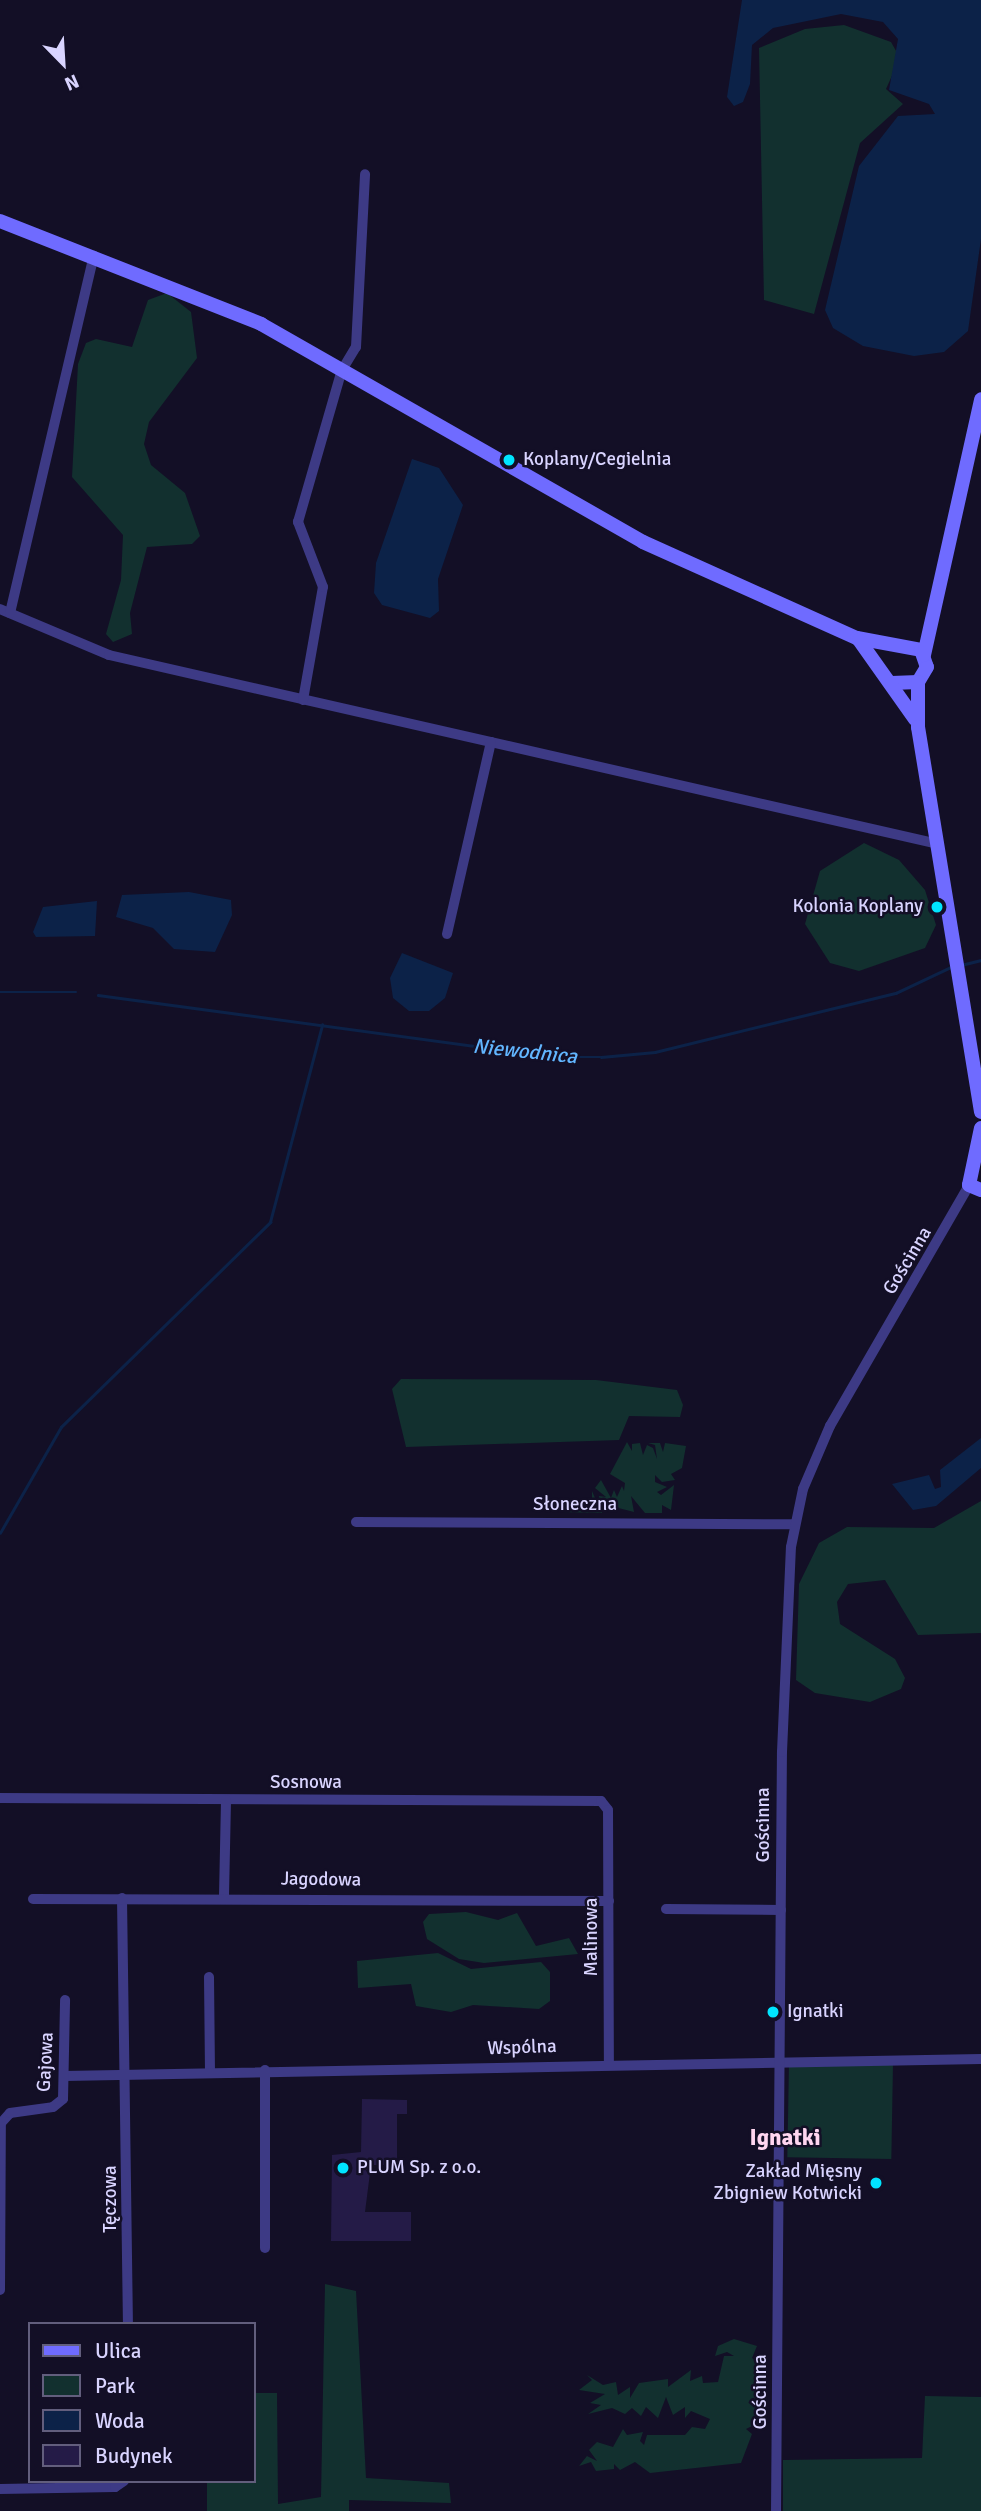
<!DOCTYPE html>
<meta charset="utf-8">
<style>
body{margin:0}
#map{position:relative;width:981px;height:2511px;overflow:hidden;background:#130f26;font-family:Signika,sans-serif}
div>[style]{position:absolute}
.green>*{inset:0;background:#12302f;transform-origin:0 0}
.water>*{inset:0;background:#0c2248}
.stream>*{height:2.5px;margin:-1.25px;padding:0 1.25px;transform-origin:1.25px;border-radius:1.25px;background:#0c2248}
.building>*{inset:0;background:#241b47}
.street>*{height:10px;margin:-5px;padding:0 5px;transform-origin:5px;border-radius:5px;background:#3d3a85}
.secondary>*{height:14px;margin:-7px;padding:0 7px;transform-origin:7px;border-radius:7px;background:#6f6bff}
.dots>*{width:19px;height:19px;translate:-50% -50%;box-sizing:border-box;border:4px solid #130f26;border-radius:50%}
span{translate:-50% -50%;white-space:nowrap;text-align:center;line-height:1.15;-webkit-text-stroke:5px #130f26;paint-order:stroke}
.poi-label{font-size:19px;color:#d9d4ff}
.left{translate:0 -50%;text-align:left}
.right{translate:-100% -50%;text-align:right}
.street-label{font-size:19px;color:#d9d4ff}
.water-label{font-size:21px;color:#62b6ff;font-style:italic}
.quarter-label{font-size:23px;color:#ffd6f0;font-weight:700}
.legend{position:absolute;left:28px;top:2322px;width:228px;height:161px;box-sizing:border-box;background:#130f26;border:2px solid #625e7d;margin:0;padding:9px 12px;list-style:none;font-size:21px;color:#d9d4ff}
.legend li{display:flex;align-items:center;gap:14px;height:35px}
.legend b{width:35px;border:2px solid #625e7d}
.north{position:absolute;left:28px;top:28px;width:70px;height:70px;-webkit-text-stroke:5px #130f26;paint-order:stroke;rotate:156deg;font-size:19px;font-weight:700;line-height:28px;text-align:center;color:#d9d4ff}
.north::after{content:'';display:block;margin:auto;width:24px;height:32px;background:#d9d4ff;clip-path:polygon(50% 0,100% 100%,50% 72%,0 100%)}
</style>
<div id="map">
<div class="green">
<i style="clip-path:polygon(844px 25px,891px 42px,900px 58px,886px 89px,903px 104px,860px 143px,814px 314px,764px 300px,759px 48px,805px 29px)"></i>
<i style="clip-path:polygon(167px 293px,191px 312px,197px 358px,149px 422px,144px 444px,151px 465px,185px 493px,200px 536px,192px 544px,147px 547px,130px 613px,132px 634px,113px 642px,106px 634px,121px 580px,123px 535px,72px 477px,78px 364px,86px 343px,96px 339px,132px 347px,148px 300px)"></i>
<i style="clip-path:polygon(864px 843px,899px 860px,925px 890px,936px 925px,925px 948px,859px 971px,830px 963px,805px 924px,820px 871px)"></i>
<i style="clip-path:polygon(401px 1379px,596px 1380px,677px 1390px,683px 1405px,680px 1417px,629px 1416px,619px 1440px,406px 1447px,392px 1389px)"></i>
<i style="clip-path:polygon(627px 1442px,632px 1451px,632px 1444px,640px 1443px,643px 1455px,647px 1445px,653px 1448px,657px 1459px,655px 1445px,648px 1443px,660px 1443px,663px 1452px,665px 1443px,686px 1446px,682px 1468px,671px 1474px,675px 1480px,662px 1482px,655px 1475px,655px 1482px,667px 1487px,657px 1492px,661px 1495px,674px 1485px,671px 1510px,662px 1505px,662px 1513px,645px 1513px,631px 1496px,634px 1512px,603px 1504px,602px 1513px,561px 1512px,560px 1503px,592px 1504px,592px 1491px,598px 1505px,599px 1496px,606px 1497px,595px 1488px,601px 1480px,611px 1498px,614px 1490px,617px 1497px,622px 1486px,624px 1491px,625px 1483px,610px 1474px)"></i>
<i style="clip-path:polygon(981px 1501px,981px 1633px,918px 1635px,885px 1580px,848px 1584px,837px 1602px,840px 1624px,895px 1659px,905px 1678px,901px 1689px,870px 1702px,815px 1693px,796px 1680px,799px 1584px,819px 1543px,847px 1527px,934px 1528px)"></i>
<i style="clip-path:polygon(466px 1912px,498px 1920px,517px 1913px,536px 1946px,569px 1938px,578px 1954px,484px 1963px,459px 1959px,427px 1939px,423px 1922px,429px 1914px)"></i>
<i style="clip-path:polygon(438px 1953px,471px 1969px,541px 1962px,550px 1972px,550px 2001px,539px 2009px,473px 2005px,451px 2012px,416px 2006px,411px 1984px,358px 1988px,357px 1961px)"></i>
<i style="left:893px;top:2063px;width:96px;height:104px;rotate:91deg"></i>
<i style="clip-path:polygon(325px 2284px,356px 2291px,366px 2478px,449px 2483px,451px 2503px,349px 2500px,349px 2511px,207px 2511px,207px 2481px,254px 2481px,254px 2393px,277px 2393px,278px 2504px,321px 2497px)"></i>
<i style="clip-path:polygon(734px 2339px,757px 2346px,752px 2358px,758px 2362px,758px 2423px,746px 2429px,752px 2434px,741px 2463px,650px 2473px,635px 2462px,620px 2470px,614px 2464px,614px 2469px,596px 2471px,591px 2462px,579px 2466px,587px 2456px,597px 2461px,589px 2450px,597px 2442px,613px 2447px,623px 2429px,627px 2435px,643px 2432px,640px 2441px,644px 2445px,647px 2435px,685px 2435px,692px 2427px,705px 2429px,710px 2419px,691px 2411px,685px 2418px,685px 2407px,673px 2415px,666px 2397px,658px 2418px,646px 2407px,641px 2416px,632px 2408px,625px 2414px,612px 2408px,588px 2414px,601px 2405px,590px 2403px,605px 2394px,579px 2390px,592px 2380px,587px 2375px,603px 2385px,616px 2382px,618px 2395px,630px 2387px,630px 2398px,639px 2383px,668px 2379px,668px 2387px,691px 2370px,690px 2381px,702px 2376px,703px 2383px,718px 2382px,724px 2356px,734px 2356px,727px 2352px,715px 2356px,718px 2346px)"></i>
<i style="clip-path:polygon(925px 2396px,981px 2397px,981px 2511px,783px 2511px,783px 2460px,922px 2458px)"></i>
</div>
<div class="water">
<i style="clip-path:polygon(742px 0,981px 0,981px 239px,968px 331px,944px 352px,914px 356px,863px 346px,833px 328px,825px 310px,859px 166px,898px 116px,935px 114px,929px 104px,889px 90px,898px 39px,883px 22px,841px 14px,773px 28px,752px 45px,750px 84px,743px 102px,734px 106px,727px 97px)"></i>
<i style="clip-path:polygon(412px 459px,439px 468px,463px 505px,438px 579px,439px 611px,430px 618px,382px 605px,374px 593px,376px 563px)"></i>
<i style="clip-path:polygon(189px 892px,231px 900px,232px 915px,215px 952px,174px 949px,153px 928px,116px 917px,122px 895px)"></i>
<i style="clip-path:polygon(97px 901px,95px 936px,36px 937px,33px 932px,43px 907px)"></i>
<i style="clip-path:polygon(402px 953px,453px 973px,445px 998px,429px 1011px,409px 1011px,393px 998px,390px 978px)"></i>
<i style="clip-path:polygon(981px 1438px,981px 1468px,936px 1506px,913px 1510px,892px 1484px,929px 1475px,935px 1489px,941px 1487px,940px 1470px)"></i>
</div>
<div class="stream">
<i style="left:961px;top:965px;width:21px;rotate:-14deg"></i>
<i style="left:0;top:992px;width:76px"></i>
<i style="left:98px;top:995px;width:460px;rotate:7.7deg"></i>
<i style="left:554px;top:1057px;width:47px"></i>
<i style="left:601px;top:1057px;width:54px;rotate:-5.3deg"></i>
<i style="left:655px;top:1052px;width:248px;rotate:-13.8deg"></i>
<i style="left:896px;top:993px;width:61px;rotate:-25.3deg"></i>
<i style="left:0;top:1533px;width:122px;rotate:-60.1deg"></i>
<i style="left:61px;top:1427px;width:293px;rotate:-44.4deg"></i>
<i style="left:270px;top:1222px;width:204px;rotate:-75.2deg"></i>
</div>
<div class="building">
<i style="clip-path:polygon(362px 2099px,407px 2100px,407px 2114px,397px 2114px,397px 2165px,371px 2165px,365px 2212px,411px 2212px,411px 2241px,331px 2241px,332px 2155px,361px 2152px)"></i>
</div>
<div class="street">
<i style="left:0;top:609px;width:118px;rotate:22.9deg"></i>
<i style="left:109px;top:655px;width:850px;rotate:12.84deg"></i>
<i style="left:10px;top:613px;width:367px;rotate:-76.8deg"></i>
<i style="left:303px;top:700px;width:115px;rotate:-80deg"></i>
<i style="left:323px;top:587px;width:70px;rotate:-111deg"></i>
<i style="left:298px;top:522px;width:158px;rotate:-73.9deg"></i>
<i style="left:342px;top:370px;width:27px;rotate:-59deg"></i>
<i style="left:356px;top:347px;width:173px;rotate:-87deg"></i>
<i style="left:447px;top:934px;width:197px;rotate:-77.1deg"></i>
<i style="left:356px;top:1522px;width:439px;rotate:0.3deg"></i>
<i style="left:0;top:1798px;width:601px;rotate:0.29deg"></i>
<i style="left:601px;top:1801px;width:11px;rotate:52deg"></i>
<i style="left:608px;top:1810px;width:253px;rotate:89.8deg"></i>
<i style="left:224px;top:1896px;width:96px;rotate:-88.8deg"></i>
<i style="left:122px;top:1898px;width:426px;rotate:89.2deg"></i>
<i style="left:33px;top:1899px;width:576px;rotate:0.2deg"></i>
<i style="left:666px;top:1909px;width:115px;rotate:0.5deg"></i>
<i style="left:209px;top:1977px;width:95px;rotate:89.4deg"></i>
<i style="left:64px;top:2076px;width:917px;rotate:-1.06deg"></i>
<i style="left:265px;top:2248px;width:178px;rotate:-90deg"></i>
<i style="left:0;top:2290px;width:167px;rotate:-89.7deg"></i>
<i style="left:1px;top:2123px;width:13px;rotate:-48deg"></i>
<i style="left:10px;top:2113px;width:43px;rotate:-7.9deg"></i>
<i style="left:53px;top:2107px;width:13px;rotate:-39deg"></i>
<i style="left:63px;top:2099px;width:99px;rotate:-88.8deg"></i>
<i style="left:0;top:2489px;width:115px;rotate:-1deg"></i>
<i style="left:115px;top:2487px;width:11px;rotate:-34deg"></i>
<i style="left:776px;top:2511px;width:759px;rotate:-89.55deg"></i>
<i style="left:782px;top:1752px;width:205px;rotate:-87.5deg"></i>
<i style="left:791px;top:1547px;width:59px;rotate:-78.3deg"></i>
<i style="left:803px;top:1489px;width:69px;rotate:-66.8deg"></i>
<i style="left:830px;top:1426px;width:278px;rotate:-60deg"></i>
</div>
<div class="secondary">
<i style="left:0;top:221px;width:281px;rotate:21.5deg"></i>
<i style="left:261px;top:324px;width:440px;rotate:29.7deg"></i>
<i style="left:643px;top:542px;width:235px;rotate:24.2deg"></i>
<i style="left:857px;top:638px;width:65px;rotate:10.6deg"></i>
<i style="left:921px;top:650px;width:18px;rotate:71deg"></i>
<i style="left:927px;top:667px;width:17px;rotate:121deg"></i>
<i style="left:918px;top:682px;width:26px;rotate:178deg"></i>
<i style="left:859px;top:640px;width:97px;rotate:54.7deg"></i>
<i style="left:924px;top:655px;width:262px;rotate:-77.4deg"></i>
<i style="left:918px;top:682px;width:45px;rotate:90deg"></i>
<i style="left:918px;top:727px;width:390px;rotate:80.7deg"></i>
<i style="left:981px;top:1128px;width:58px;rotate:101.9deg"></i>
<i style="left:969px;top:1185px;width:13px;rotate:23deg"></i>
</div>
<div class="dots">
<i style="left:509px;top:460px;background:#00e5ff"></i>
<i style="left:937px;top:907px;background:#00e5ff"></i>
<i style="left:773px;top:2012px;background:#00e5ff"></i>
<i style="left:343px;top:2168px;background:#00e5ff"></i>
<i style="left:876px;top:2183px;background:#00e5ff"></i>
</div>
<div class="poi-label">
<span class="left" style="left:523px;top:460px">Koplany/Cegielnia</span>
<span class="right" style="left:923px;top:907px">Kolonia Koplany</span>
<span class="left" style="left:787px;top:2012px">Ignatki</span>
<span class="left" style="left:357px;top:2168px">PLUM Sp. z o.o.</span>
<span class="right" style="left:862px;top:2183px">Zakład Mięsny<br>Zbigniew Kotwicki</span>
</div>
<div class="street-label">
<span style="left:908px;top:1261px;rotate:-59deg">Gościnna</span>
<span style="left:575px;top:1505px">Słoneczna</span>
<span style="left:306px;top:1783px">Sosnowa</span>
<span style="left:764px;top:1825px;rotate:-90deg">Gościnna</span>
<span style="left:321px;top:1880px;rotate:1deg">Jagodowa</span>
<span style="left:592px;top:1937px;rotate:-90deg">Malinowa</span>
<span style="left:522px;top:2048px;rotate:-2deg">Wspólna</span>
<span style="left:46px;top:2062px;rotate:-87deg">Gajowa</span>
<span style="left:111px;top:2199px;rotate:-90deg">Tęczowa</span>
<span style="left:761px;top:2392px;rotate:-90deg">Gościnna</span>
</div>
<div class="water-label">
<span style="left:525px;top:1051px;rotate:6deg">Niewodnica</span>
</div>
<div class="quarter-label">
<span style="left:785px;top:2138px">Ignatki</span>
</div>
<ul class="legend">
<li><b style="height:9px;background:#6f6bff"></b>Ulica</li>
<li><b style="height:19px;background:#12302f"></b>Park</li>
<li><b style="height:19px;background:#0c2248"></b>Woda</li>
<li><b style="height:19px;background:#241b47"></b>Budynek</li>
</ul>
<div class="north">N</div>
</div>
